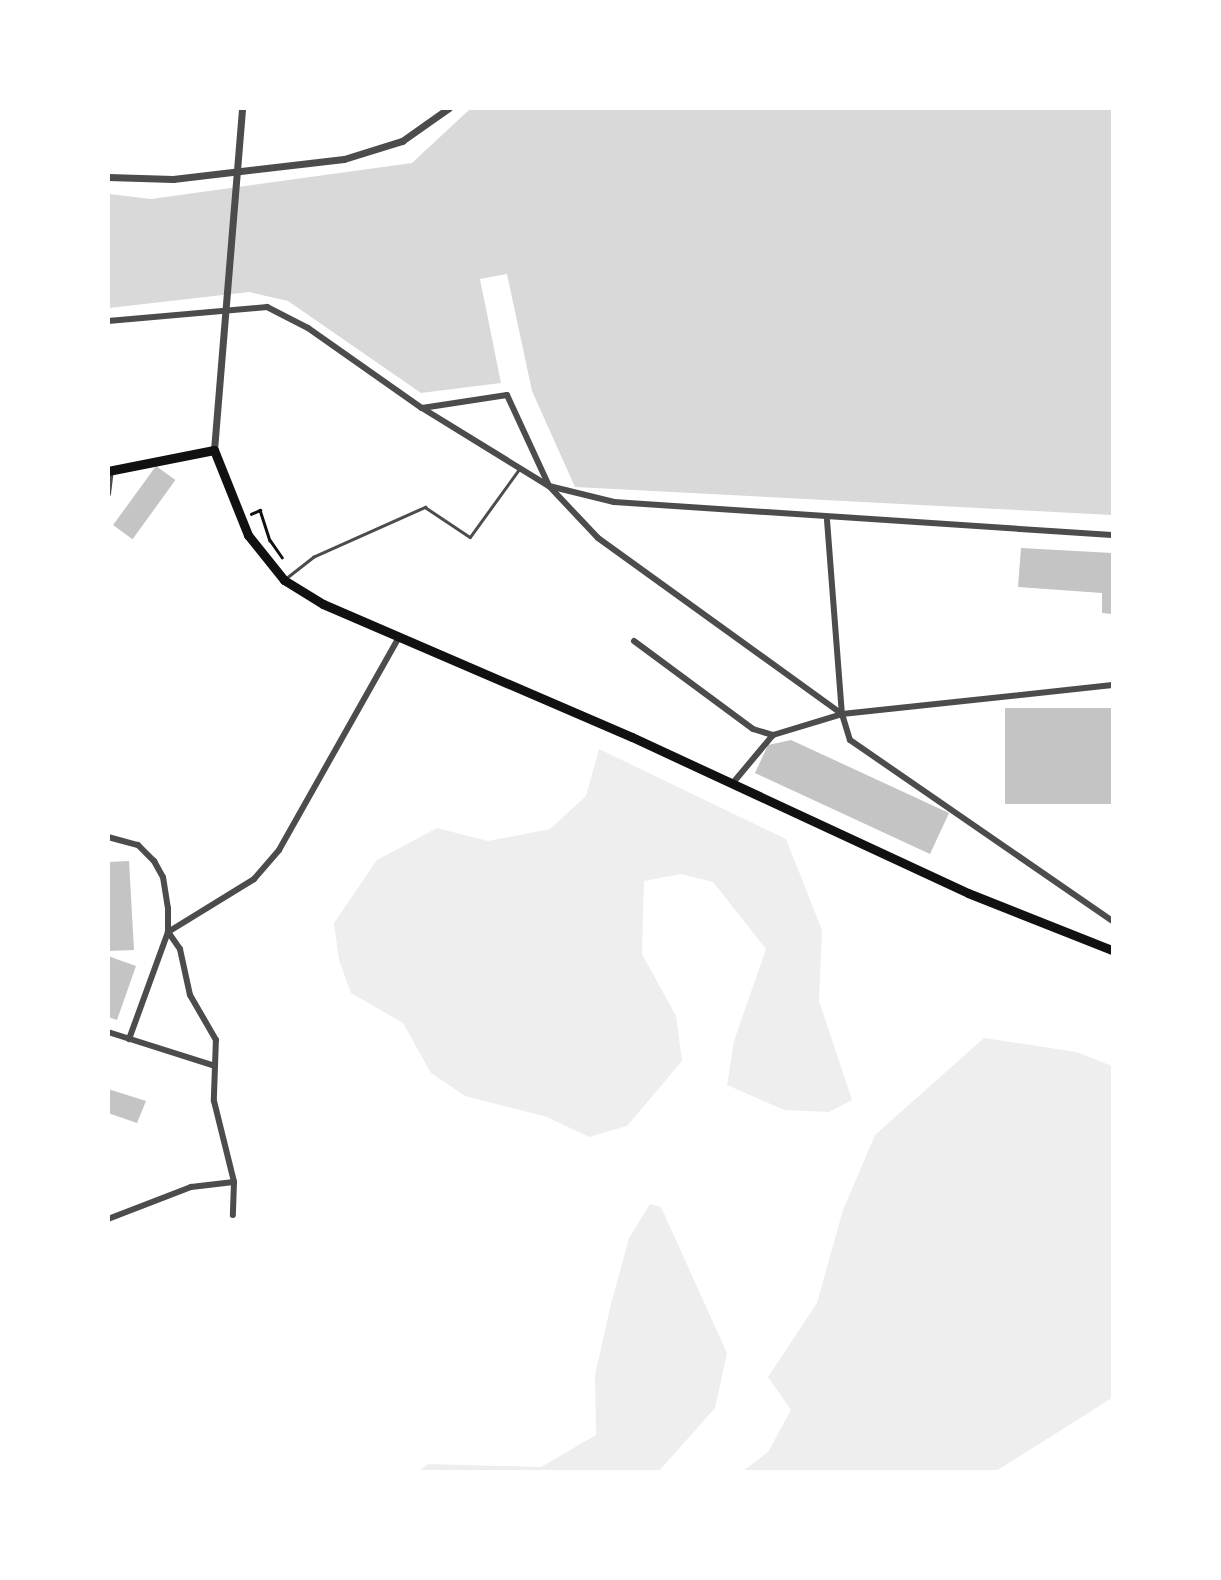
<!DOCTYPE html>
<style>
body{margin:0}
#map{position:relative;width:1221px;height:1580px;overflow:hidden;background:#fff;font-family:"Space Grotesk",sans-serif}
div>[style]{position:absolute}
.green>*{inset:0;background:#eee}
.water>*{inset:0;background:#d9d9d9}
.building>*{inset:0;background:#c4c4c4;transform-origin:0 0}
.path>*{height:2.5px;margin:-1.25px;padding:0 1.25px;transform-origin:1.25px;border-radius:1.25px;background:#111}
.service>*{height:2.5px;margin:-1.25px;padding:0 1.25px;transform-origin:1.25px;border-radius:1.25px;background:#4c4c4c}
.minor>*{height:6px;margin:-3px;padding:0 3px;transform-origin:3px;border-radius:3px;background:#4c4c4c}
.tertiary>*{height:7px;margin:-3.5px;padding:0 3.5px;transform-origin:3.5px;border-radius:3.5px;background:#4c4c4c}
.secondary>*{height:9px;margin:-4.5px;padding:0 4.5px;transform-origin:4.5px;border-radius:4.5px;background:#111}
span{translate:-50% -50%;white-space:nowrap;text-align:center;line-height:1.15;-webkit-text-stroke:5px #fff;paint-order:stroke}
.frame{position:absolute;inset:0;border:110px solid #fff;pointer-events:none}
</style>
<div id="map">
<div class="green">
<i style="clip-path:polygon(599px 749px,786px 839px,822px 930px,819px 1001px,852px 1100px,829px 1112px,784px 1110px,727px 1085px,734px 1041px,766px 949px,713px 882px,681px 874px,644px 881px,642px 954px,676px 1016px,682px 1061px,627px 1126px,589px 1137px,547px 1117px,465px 1096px,431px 1073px,403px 1023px,351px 993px,339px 960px,334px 923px,377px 860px,437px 828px,488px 841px,550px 829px,586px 796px)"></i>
<i style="clip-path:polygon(984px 1038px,1076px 1052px,1112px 1066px,1112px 1398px,996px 1471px,743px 1471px,768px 1452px,791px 1410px,768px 1377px,817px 1303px,843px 1210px,875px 1135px)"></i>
<i style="clip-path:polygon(650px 1204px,661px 1207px,727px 1353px,715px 1408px,659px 1471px,419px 1471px,428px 1464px,541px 1467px,596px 1435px,595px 1375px,611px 1304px,629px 1238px)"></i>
</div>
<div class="water">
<i style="clip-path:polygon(470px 109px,1112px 109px,1112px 515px,575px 487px,532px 391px,507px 274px,480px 279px,501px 383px,421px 393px,288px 301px,249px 292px,109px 308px,109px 194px,151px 199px,412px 163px)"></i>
</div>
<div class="building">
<i style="left:156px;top:466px;width:24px;height:73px;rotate:36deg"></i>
<i style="clip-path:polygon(1021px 548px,1112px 553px,1112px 614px,1102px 613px,1102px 593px,1018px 587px)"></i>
<i style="left:1112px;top:708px;width:96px;height:107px;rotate:90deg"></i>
<i style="clip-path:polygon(791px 740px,949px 813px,930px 854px,755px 773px,768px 745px)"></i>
<i style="clip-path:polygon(129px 861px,134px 950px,108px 951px,108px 862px)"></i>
<i style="clip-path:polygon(108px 956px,136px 966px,117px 1020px,108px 1017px)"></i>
<i style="clip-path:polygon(108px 1089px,146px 1101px,137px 1123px,108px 1113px)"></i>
</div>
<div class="path">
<i style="left:251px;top:514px;width:10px;rotate:-24deg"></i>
<i style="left:260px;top:510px;width:32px;rotate:72deg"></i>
<i style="left:270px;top:540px;width:21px;rotate:55deg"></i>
</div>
<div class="service">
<i style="left:285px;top:579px;width:36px;rotate:-38deg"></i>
<i style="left:313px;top:557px;width:123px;rotate:-24.1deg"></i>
<i style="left:425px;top:507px;width:54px;rotate:33.7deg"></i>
<i style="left:470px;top:537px;width:85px;rotate:-54.1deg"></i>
</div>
<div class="minor">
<i style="left:108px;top:321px;width:160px;rotate:-5deg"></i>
<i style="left:267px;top:307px;width:46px;rotate:27.1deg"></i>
<i style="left:308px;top:328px;width:139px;rotate:35.1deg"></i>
<i style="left:422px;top:408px;width:149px;rotate:31.6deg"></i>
<i style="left:549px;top:486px;width:67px;rotate:13.8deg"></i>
<i style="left:614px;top:502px;width:499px;rotate:3.8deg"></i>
<i style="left:422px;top:408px;width:86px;rotate:-8.7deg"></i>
<i style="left:507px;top:395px;width:100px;rotate:65.2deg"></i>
<i style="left:549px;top:486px;width:71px;rotate:46.7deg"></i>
<i style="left:598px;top:538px;width:301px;rotate:35.8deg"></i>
<i style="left:842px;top:714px;width:272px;rotate:-6.1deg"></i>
<i style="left:108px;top:494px;width:24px;rotate:-83deg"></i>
<i style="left:827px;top:520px;width:195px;rotate:85.6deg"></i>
<i style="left:634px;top:641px;width:148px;rotate:36.5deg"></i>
<i style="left:753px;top:729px;width:21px;rotate:17deg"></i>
<i style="left:773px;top:735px;width:72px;rotate:-16.9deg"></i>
<i style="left:842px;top:714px;width:27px;rotate:73deg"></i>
<i style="left:850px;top:740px;width:318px;rotate:34.6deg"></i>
<i style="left:732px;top:784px;width:64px;rotate:-50.1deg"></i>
<i style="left:108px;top:837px;width:31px;rotate:15deg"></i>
<i style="left:138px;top:845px;width:23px;rotate:45deg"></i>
<i style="left:154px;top:861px;width:18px;rotate:61deg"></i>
<i style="left:163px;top:877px;width:31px;rotate:81deg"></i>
<i style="left:168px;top:908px;width:24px;rotate:90deg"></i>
<i style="left:168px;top:932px;width:114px;rotate:110deg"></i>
<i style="left:108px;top:1032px;width:112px;rotate:17.6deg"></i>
<i style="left:215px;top:1066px;width:35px;rotate:92deg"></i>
<i style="left:214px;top:1101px;width:83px;rotate:76.1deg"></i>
<i style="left:234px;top:1182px;width:33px;rotate:92deg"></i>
<i style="left:215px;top:1066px;width:26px;rotate:-88deg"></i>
<i style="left:216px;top:1040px;width:52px;rotate:-120deg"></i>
<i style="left:190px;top:995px;width:47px;rotate:-102.3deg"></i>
<i style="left:180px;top:949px;width:21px;rotate:-125deg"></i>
<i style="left:168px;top:932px;width:101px;rotate:-31.6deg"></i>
<i style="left:254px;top:879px;width:38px;rotate:-49deg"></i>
<i style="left:279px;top:850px;width:244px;rotate:-60.6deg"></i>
<i style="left:108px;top:1219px;width:89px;rotate:-21.1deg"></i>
<i style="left:191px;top:1187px;width:43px;rotate:-6.6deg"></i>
</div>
<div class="tertiary">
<i style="left:108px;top:177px;width:65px;rotate:1.8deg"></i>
<i style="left:173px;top:179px;width:172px;rotate:-6.7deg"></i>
<i style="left:344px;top:159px;width:61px;rotate:-17.2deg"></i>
<i style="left:402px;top:141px;width:57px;rotate:-35.1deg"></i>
<i style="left:214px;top:450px;width:343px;rotate:-85.3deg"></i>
</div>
<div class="secondary">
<i style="left:108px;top:471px;width:108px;rotate:-11.2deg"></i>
<i style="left:214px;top:450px;width:92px;rotate:68.2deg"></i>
<i style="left:248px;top:535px;width:58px;rotate:51.3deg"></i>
<i style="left:284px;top:580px;width:46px;rotate:31.6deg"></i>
<i style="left:323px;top:604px;width:336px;rotate:23.3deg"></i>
<i style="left:632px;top:737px;width:370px;rotate:24.9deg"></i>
<i style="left:968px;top:893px;width:155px;rotate:21.6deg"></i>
</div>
<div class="frame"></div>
</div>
